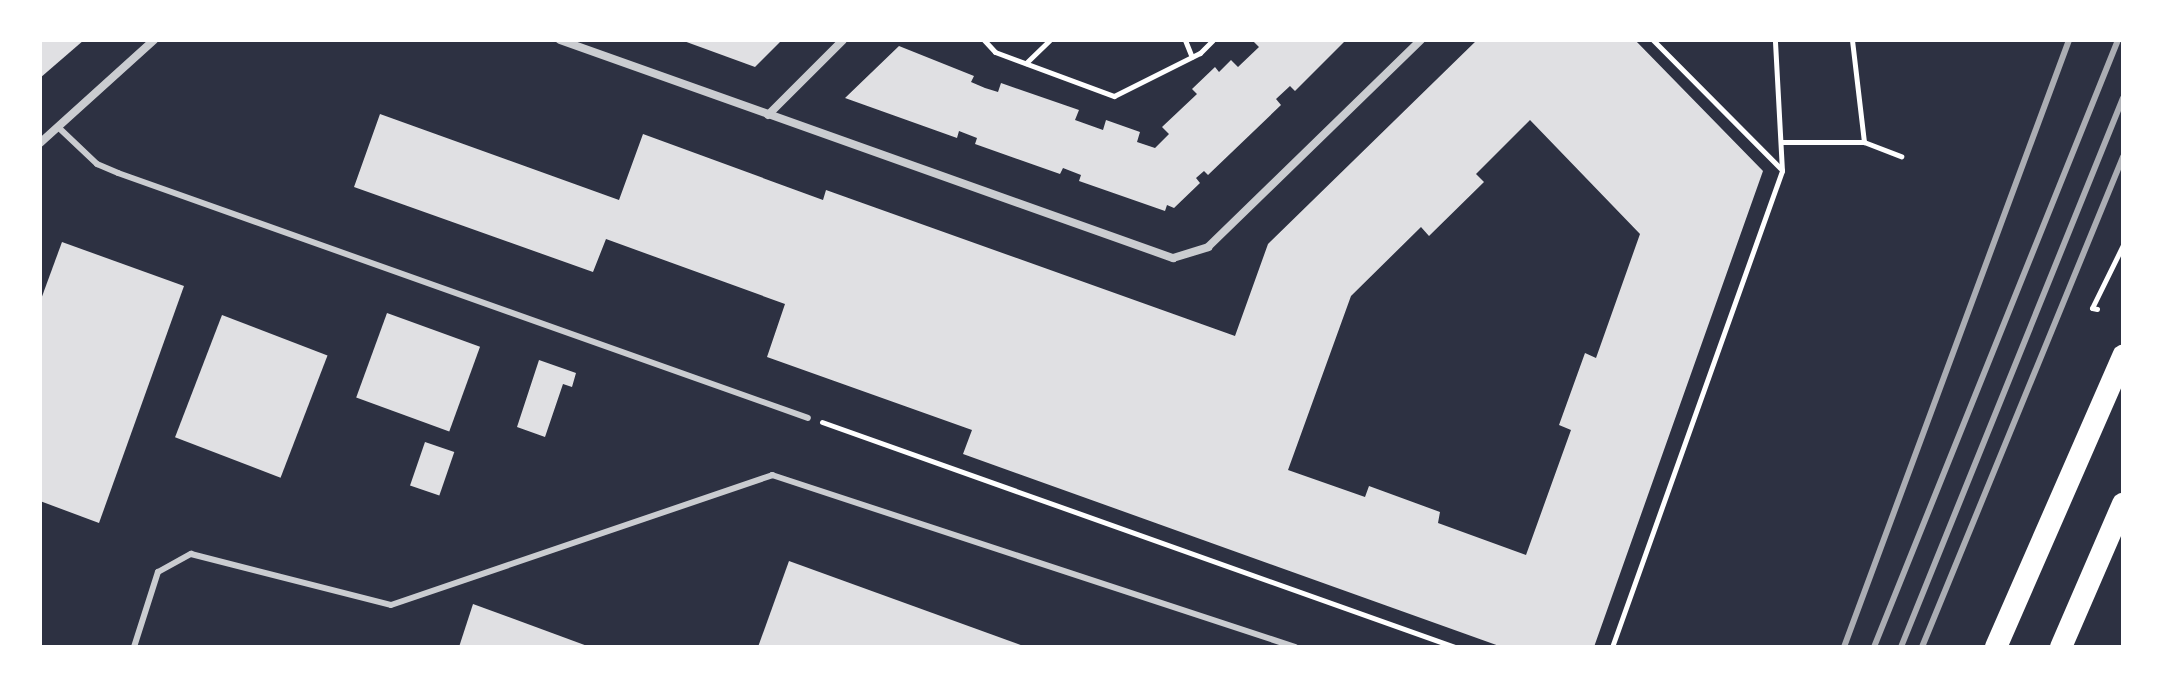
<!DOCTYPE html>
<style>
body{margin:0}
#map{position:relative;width:2163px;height:687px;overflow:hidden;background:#2d3142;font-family:Rubik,sans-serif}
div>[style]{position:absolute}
.building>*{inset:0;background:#e0e0e3;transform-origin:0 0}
.path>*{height:5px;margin:-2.5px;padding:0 2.5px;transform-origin:2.5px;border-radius:2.5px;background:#fff}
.service>*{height:6px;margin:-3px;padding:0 3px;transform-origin:3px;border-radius:3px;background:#caccd0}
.minor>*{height:8px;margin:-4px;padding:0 4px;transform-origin:4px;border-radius:4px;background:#caccd0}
.trunk>*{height:22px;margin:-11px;padding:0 11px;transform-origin:11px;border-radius:11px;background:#fff}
.rail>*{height:6px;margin:-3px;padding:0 3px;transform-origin:3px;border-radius:3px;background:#abadb3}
span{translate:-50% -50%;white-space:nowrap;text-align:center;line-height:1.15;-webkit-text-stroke:6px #fff;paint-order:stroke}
.frame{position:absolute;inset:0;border:42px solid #fff;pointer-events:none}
</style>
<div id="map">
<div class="building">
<i style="clip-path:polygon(40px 40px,84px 40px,40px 78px)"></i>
<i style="clip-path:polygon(681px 40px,782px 40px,755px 67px)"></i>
<i style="clip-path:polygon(1252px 40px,1346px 40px,1295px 91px,1290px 86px,1276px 99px,1281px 105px,1208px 175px,1204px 171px,1196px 178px,1200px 183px,1174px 208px,1167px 205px,1165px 211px,1079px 181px,1081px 175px,1063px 168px,1060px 174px,975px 144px,977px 138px,959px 131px,957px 138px,845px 98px,899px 46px,974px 76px,971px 82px,985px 88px,998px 92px,1001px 83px,1079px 110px,1075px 120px,1103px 130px,1106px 120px,1140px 132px,1137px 142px,1155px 148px,1169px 134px,1162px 127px,1197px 94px,1192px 89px,1215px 67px,1219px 72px,1231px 60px,1238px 67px,1259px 47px)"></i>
<i style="clip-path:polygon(evenodd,1477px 40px,1635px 40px,1763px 171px,1594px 647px,1502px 647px,963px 454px,972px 430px,767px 357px,785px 304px,606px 239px,593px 272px,354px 187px,380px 114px,619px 200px,643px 134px,823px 200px,826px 190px,1235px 336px,1268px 244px,1477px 40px,1530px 120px,1640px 234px,1596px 358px,1585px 353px,1559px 425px,1571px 430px,1526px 555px,1438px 523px,1440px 512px,1369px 486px,1365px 497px,1288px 470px,1351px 296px,1421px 227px,1429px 236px,1484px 182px,1476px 174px,1530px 120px)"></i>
<i style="clip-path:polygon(62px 242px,184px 286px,99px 523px,40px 501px,40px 302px)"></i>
<i style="left:387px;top:313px;width:99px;height:90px;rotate:20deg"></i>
<i style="left:222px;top:315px;width:113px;height:131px;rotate:21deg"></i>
<i style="clip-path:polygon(539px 360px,576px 373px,572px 387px,563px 384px,545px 437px,517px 427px)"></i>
<i style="left:425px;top:442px;width:31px;height:46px;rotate:19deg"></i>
<i style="clip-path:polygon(789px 561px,1026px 647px,758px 647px)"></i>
<i style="clip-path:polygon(473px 604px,590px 647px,459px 647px)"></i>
</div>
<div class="path">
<i style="left:984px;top:40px;width:16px;rotate:47deg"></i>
<i style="left:995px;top:52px;width:127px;rotate:20.3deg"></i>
<i style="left:1114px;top:96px;width:96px;rotate:-26.6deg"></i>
<i style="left:1200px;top:53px;width:18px;rotate:-45deg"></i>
<i style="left:1185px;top:40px;width:18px;rotate:68deg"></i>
<i style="left:1653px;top:40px;width:183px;rotate:45.2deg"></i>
<i style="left:1852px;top:40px;width:103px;rotate:83.3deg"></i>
<i style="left:1864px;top:142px;width:40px;rotate:21deg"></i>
<i style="left:1026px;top:63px;width:33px;rotate:-44deg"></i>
<i style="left:1782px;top:142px;width:82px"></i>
<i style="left:2097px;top:309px;width:5px;rotate:-169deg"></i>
<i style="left:2092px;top:308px;width:70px;rotate:-63.8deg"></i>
<i style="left:822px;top:422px;width:672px;rotate:19.57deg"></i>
<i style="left:1612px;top:647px;width:505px;rotate:-70.35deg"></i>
<i style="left:1782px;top:171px;width:131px;rotate:-93.1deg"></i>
</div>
<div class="service">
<i style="left:58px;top:127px;width:54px;rotate:43.5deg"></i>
<i style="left:97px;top:164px;width:23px;rotate:23deg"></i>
<i style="left:118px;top:173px;width:732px;rotate:19.55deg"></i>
<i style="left:134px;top:647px;width:79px;rotate:-72.3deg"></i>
<i style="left:158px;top:572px;width:38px;rotate:-29deg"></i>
<i style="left:191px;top:554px;width:206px;rotate:14.3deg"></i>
<i style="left:391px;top:605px;width:403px;rotate:-18.8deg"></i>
<i style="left:772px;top:475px;width:551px;rotate:18.2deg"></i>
</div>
<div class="minor">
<i style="left:560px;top:40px;width:651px;rotate:19.58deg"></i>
<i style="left:1173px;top:258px;width:37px;rotate:-17deg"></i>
<i style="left:1208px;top:247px;width:297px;rotate:-44.2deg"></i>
<i style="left:768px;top:115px;width:106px;rotate:-45deg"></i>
<i style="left:40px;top:143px;width:154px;rotate:-42.1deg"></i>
</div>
<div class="trunk">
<i style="left:1996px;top:647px;width:318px;rotate:-66.4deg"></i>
<i style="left:2061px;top:647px;width:156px;rotate:-66.6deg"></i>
</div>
<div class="rail">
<i style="left:1844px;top:647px;width:647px;rotate:-69.66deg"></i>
<i style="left:1874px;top:647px;width:654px;rotate:-68.1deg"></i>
<i style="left:1901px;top:647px;width:592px;rotate:-67.98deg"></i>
<i style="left:1922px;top:647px;width:530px;rotate:-67.7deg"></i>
</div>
<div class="frame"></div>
</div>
